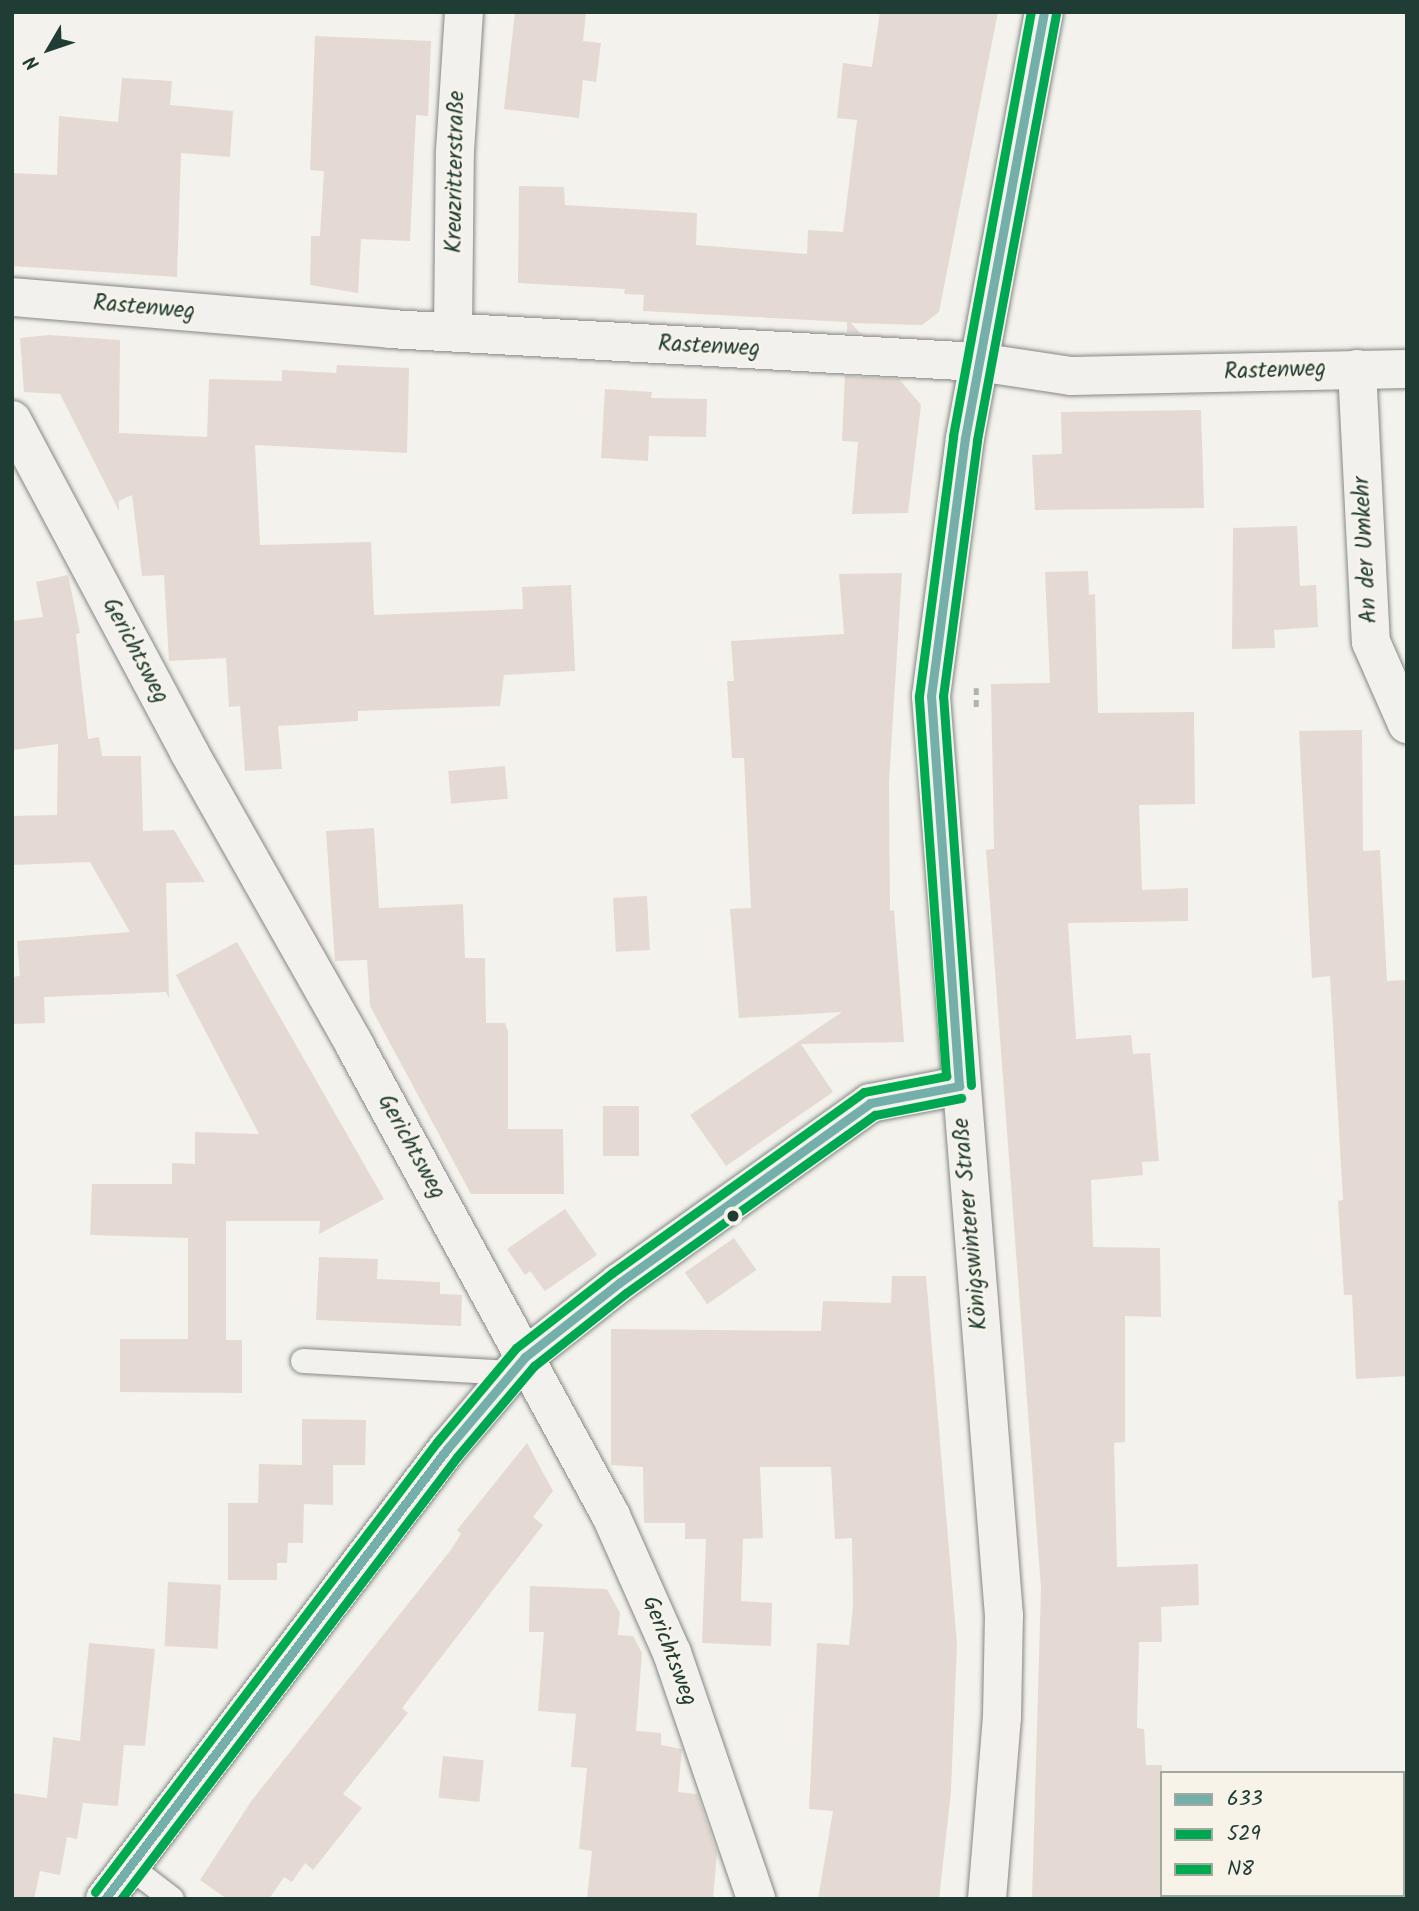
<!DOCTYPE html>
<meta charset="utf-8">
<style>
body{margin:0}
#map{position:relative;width:1419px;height:1911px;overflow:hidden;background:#f4f2ec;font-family:Kalam,sans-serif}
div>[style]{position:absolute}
.building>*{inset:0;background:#e5d9d3;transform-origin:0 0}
.path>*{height:4.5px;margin-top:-2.25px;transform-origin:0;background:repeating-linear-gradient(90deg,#b0b2ae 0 7px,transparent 0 12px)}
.roads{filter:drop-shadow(0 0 2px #848985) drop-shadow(0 0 2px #848985)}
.service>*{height:24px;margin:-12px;padding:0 12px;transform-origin:12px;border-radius:12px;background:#f2f1ed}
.minor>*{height:38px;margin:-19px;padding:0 19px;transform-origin:19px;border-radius:19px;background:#f2f1ed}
.secondary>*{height:38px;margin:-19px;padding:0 19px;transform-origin:19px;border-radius:19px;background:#f2f1ed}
.bus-1>*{height:9px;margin:-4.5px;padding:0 4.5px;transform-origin:4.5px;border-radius:4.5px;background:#74afa9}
.bus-2>*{height:9px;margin:-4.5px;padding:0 4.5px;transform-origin:4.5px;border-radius:4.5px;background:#00a651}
.bus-3>*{height:9px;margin:-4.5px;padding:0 4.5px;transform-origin:4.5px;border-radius:4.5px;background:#00ab4f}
.dots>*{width:19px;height:19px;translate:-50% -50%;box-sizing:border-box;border:4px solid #f7f3e8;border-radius:50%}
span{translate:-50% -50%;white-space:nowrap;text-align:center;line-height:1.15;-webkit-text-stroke:5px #f7f3e8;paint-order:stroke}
.street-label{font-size:23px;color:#1f3d34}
.frame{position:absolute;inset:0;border:14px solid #1f3d34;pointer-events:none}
.legend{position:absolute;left:1160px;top:1771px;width:245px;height:126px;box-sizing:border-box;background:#f7f3e8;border:2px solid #a1aaa0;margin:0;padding:9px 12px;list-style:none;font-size:21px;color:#1f3d34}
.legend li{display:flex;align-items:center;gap:14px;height:35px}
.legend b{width:35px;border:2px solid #a1aaa0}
.north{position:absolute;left:14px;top:14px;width:70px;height:70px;-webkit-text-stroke:5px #f7f3e8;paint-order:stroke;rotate:231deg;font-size:19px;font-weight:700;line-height:28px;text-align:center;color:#1f3d34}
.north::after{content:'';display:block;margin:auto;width:24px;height:32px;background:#1f3d34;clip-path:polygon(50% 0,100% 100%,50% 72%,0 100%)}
</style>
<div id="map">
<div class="building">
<i style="clip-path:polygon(515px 12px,586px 12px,583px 41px,601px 43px,596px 82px,583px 80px,579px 118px,504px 109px)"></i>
<i style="clip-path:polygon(880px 12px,998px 12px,939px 312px,922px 325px,851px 323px,860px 333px,847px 333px,847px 322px,643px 311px,644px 295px,624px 294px,625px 289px,518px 283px,519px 186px,564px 187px,565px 205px,697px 213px,696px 245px,807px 254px,808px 230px,843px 232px,857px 120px,837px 118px,843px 63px,872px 67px)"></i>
<i style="clip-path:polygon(315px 36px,431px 41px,428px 116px,416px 115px,410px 241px,361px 239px,358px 293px,310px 285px,311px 236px,320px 236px,324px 171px,310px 170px)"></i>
<i style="clip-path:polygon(122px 78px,172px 81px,170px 105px,233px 111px,230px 157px,181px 153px,177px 277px,12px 266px,12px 173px,57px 175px,59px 116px,118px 122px)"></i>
<i style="clip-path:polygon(49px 335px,120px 340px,119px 433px,207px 437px,209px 379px,282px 381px,282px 370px,336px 373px,337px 365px,409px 368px,407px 453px,255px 445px,260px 545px,371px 542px,374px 615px,523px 609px,522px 587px,571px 585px,575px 671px,504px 675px,500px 706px,358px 711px,358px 721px,278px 726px,282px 769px,245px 771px,240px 706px,229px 707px,226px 658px,169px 661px,164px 575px,142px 576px,132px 495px,119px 501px,119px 511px,60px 394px,24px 392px,20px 338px)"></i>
<i style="clip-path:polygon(845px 376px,899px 379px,921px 405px,908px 513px,852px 514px,858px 442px,842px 441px)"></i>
<i style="clip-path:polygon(605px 389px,652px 392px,651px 398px,707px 399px,706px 437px,649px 436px,648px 461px,601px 458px)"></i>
<i style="clip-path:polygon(1201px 410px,1204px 508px,1035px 510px,1032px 455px,1062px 454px,1061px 412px)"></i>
<i style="clip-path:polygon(1297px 526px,1300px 586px,1316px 585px,1318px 627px,1274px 630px,1275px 648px,1232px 649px,1233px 528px)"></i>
<i style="clip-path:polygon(1088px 571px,1089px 595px,1095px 594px,1098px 713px,1194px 712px,1195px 804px,1139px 805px,1142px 890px,1188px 888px,1188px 921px,1068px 923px,1076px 1039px,1131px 1035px,1133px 1054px,1150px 1053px,1159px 1161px,1142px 1162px,1143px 1175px,1091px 1180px,1093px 1247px,1160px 1248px,1161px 1317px,1125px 1316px,1125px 1442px,1114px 1443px,1117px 1567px,1198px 1564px,1199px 1605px,1161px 1607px,1162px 1642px,1139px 1642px,1137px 1728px,1144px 1729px,1146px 1765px,1162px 1765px,1162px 1899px,1032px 1899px,1041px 1588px,986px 850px,994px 849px,991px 684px,1050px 683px,1045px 572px)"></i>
<i style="clip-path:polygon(902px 573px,889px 782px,890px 911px,894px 910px,904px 1042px,801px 1044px,833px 1092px,726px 1166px,690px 1115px,842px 1012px,739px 1018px,730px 909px,751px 908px,744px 758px,732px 758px,727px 681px,734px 681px,731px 641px,844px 634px,839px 574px)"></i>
<i style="clip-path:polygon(68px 575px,80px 633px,76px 634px,88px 739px,99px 737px,102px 756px,141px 756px,143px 831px,174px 830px,205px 882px,166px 883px,169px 998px,166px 992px,44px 997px,45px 1023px,12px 1024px,12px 977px,20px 976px,17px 941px,130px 932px,90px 862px,12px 865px,12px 816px,57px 815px,58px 744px,12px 750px,12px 621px,43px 617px,36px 582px)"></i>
<i style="clip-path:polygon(1362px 730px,1363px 851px,1380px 850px,1387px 981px,1407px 980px,1407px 1376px,1356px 1379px,1352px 1295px,1344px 1295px,1338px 1201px,1343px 1200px,1330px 976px,1312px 978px,1299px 731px)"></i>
<i style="left:505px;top:766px;width:33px;height:57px;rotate:85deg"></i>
<i style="clip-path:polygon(374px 828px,379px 908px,463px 904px,465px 958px,485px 958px,486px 1023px,505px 1023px,508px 1032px,508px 1129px,563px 1129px,564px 1194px,471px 1194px,370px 1006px,367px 960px,335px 961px,326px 831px)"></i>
<i style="left:647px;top:896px;width:54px;height:34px;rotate:87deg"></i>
<i style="clip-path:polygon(237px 942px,384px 1199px,319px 1234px,320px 1221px,226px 1221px,226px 1340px,242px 1340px,242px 1393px,120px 1392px,120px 1339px,188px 1339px,188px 1238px,90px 1235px,92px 1184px,172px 1184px,172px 1163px,195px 1164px,195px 1132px,259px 1134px,176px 975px)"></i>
<i style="left:639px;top:1106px;width:50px;height:36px;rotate:90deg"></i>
<i style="clip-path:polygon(565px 1209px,597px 1255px,545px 1291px,530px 1271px,525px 1275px,507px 1249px)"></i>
<i style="left:734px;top:1238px;width:39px;height:60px;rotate:55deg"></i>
<i style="clip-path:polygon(319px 1257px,378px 1259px,377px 1279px,440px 1282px,440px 1294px,462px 1295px,461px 1326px,316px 1320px)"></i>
<i style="clip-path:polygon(892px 1276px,926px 1276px,957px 1644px,951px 1791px,939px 1899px,818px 1899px,833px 1811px,809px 1809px,817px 1643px,849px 1645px,853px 1606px,852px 1538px,835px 1539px,831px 1467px,760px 1467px,763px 1538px,743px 1539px,741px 1601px,772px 1603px,771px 1646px,702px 1643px,706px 1539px,685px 1539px,685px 1523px,644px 1523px,643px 1467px,611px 1465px,611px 1329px,821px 1331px,823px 1301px,891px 1303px)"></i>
<i style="clip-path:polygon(302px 1419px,366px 1420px,365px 1465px,333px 1465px,333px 1505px,304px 1504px,303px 1543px,288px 1543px,287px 1563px,277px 1563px,277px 1580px,228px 1580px,228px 1503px,258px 1503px,259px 1464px,302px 1465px)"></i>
<i style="clip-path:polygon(527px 1443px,553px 1491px,533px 1517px,543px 1525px,402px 1708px,408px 1713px,343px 1794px,362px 1808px,313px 1870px,305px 1863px,292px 1882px,284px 1877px,269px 1899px,227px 1899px,200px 1880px,252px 1800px,450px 1551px,461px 1534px,457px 1530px)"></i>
<i style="left:168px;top:1582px;width:53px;height:64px;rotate:3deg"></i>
<i style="clip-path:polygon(530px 1586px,607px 1589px,620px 1613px,618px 1635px,633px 1636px,642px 1653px,636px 1731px,661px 1733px,661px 1745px,682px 1749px,678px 1792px,697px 1794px,717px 1853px,713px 1899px,587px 1899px,592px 1851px,579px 1849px,587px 1768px,571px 1767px,576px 1714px,538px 1711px,544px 1632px,529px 1632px)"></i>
<i style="clip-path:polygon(89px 1643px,155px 1649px,145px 1746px,124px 1745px,118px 1806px,83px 1803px,77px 1839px,67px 1837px,60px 1875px,40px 1871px,34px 1899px,12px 1899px,12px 1793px,47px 1798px,53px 1737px,80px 1741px)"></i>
<i style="left:443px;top:1756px;width:41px;height:42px;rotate:6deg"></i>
</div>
<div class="path">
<i style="left:976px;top:707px;width:19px;rotate:-90deg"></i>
</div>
<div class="roads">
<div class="service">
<i style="left:303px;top:1361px;width:209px;rotate:3.3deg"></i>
<i style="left:129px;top:1866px;width:54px;rotate:37.5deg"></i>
</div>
<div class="minor">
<i style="left:12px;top:297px;width:379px;rotate:4.8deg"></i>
<i style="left:390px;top:329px;width:589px;rotate:3.21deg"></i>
<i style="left:978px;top:362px;width:94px;rotate:8.6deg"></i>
<i style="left:1071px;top:376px;width:336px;rotate:-1.2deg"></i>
<i style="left:453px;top:332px;width:181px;rotate:-89.4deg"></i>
<i style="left:455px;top:151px;width:139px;rotate:-86.3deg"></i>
<i style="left:1357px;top:369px;width:273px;rotate:87.1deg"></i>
<i style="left:1371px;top:642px;width:90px;rotate:66.3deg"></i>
<i style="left:12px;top:420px;width:376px;rotate:61.9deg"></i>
<i style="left:189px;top:752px;width:338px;rotate:60.5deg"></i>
<i style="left:355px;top:1046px;width:535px;rotate:61.42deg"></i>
<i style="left:611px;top:1516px;width:150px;rotate:66deg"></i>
<i style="left:672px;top:1653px;width:260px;rotate:71.1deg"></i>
<i style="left:105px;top:1899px;width:565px;rotate:-52.77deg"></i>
<i style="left:447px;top:1449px;width:121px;rotate:-49.7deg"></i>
<i style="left:525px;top:1357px;width:120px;rotate:-38.2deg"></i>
<i style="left:619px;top:1283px;width:309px;rotate:-35.6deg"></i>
<i style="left:870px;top:1103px;width:91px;rotate:-10.8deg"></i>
</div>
<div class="secondary">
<i style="left:987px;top:1899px;width:183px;rotate:-85.3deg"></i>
<i style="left:1002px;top:1717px;width:101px;rotate:-88.9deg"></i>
<i style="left:1004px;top:1616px;width:923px;rotate:-94.54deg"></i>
<i style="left:931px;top:696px;width:260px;rotate:-82.5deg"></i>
<i style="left:965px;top:438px;width:433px;rotate:-79.5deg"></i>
</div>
</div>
<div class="bus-1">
<i style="left:959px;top:1086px;width:391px;rotate:-94.1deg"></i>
<i style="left:931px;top:696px;width:260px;rotate:-82.5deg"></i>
<i style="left:965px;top:438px;width:433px;rotate:-79.5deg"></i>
<i style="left:105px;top:1899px;width:565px;rotate:-52.77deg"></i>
<i style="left:447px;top:1449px;width:121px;rotate:-49.7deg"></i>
<i style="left:525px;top:1357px;width:120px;rotate:-38.2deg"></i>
<i style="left:619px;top:1283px;width:309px;rotate:-35.6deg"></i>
<i style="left:870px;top:1103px;width:91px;rotate:-10.8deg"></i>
</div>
<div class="bus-2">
<i style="left:971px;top:1085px;width:390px;rotate:-94.1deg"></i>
<i style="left:943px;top:696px;width:258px;rotate:-82.4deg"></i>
<i style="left:977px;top:440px;width:433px;rotate:-79.5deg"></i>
<i style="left:121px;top:1899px;width:555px;rotate:-52.76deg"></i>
<i style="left:457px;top:1457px;width:119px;rotate:-49.8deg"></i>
<i style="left:534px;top:1366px;width:117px;rotate:-38.4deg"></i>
<i style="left:626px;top:1293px;width:306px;rotate:-35.6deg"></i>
<i style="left:875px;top:1115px;width:88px;rotate:-11.2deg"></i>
</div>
<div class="bus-3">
<i style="left:95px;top:1892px;width:565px;rotate:-52.77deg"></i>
<i style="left:437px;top:1442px;width:123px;rotate:-50deg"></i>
<i style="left:516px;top:1348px;width:122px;rotate:-38deg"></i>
<i style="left:612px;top:1273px;width:310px;rotate:-35.7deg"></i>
<i style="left:864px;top:1092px;width:84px;rotate:-11deg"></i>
<i style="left:946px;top:1076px;width:381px;rotate:-94.1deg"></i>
<i style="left:919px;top:696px;width:262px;rotate:-82.5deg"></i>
<i style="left:953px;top:436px;width:431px;rotate:-79.6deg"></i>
</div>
<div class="dots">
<i style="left:733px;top:1216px;background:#1f3d34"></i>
</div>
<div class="street-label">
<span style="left:456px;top:172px;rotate:-89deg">Kreuzritterstraße</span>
<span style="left:144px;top:308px;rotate:5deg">Rastenweg</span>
<span style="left:709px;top:347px;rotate:3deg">Rastenweg</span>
<span style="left:1275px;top:371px;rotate:-2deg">Rastenweg</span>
<span style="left:1366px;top:550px;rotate:-93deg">An der Umkehr</span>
<span style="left:135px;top:651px;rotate:62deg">Gerichtsweg</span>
<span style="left:411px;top:1147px;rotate:61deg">Gerichtsweg</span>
<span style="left:971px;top:1224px;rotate:-95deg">Königswinterer Straße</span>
<span style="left:669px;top:1651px;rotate:69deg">Gerichtsweg</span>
</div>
<div class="frame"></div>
<ul class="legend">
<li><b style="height:9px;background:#74afa9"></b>633</li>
<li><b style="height:9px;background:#00a651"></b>529</li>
<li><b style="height:9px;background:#00ab4f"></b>N8</li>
</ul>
<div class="north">N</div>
</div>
